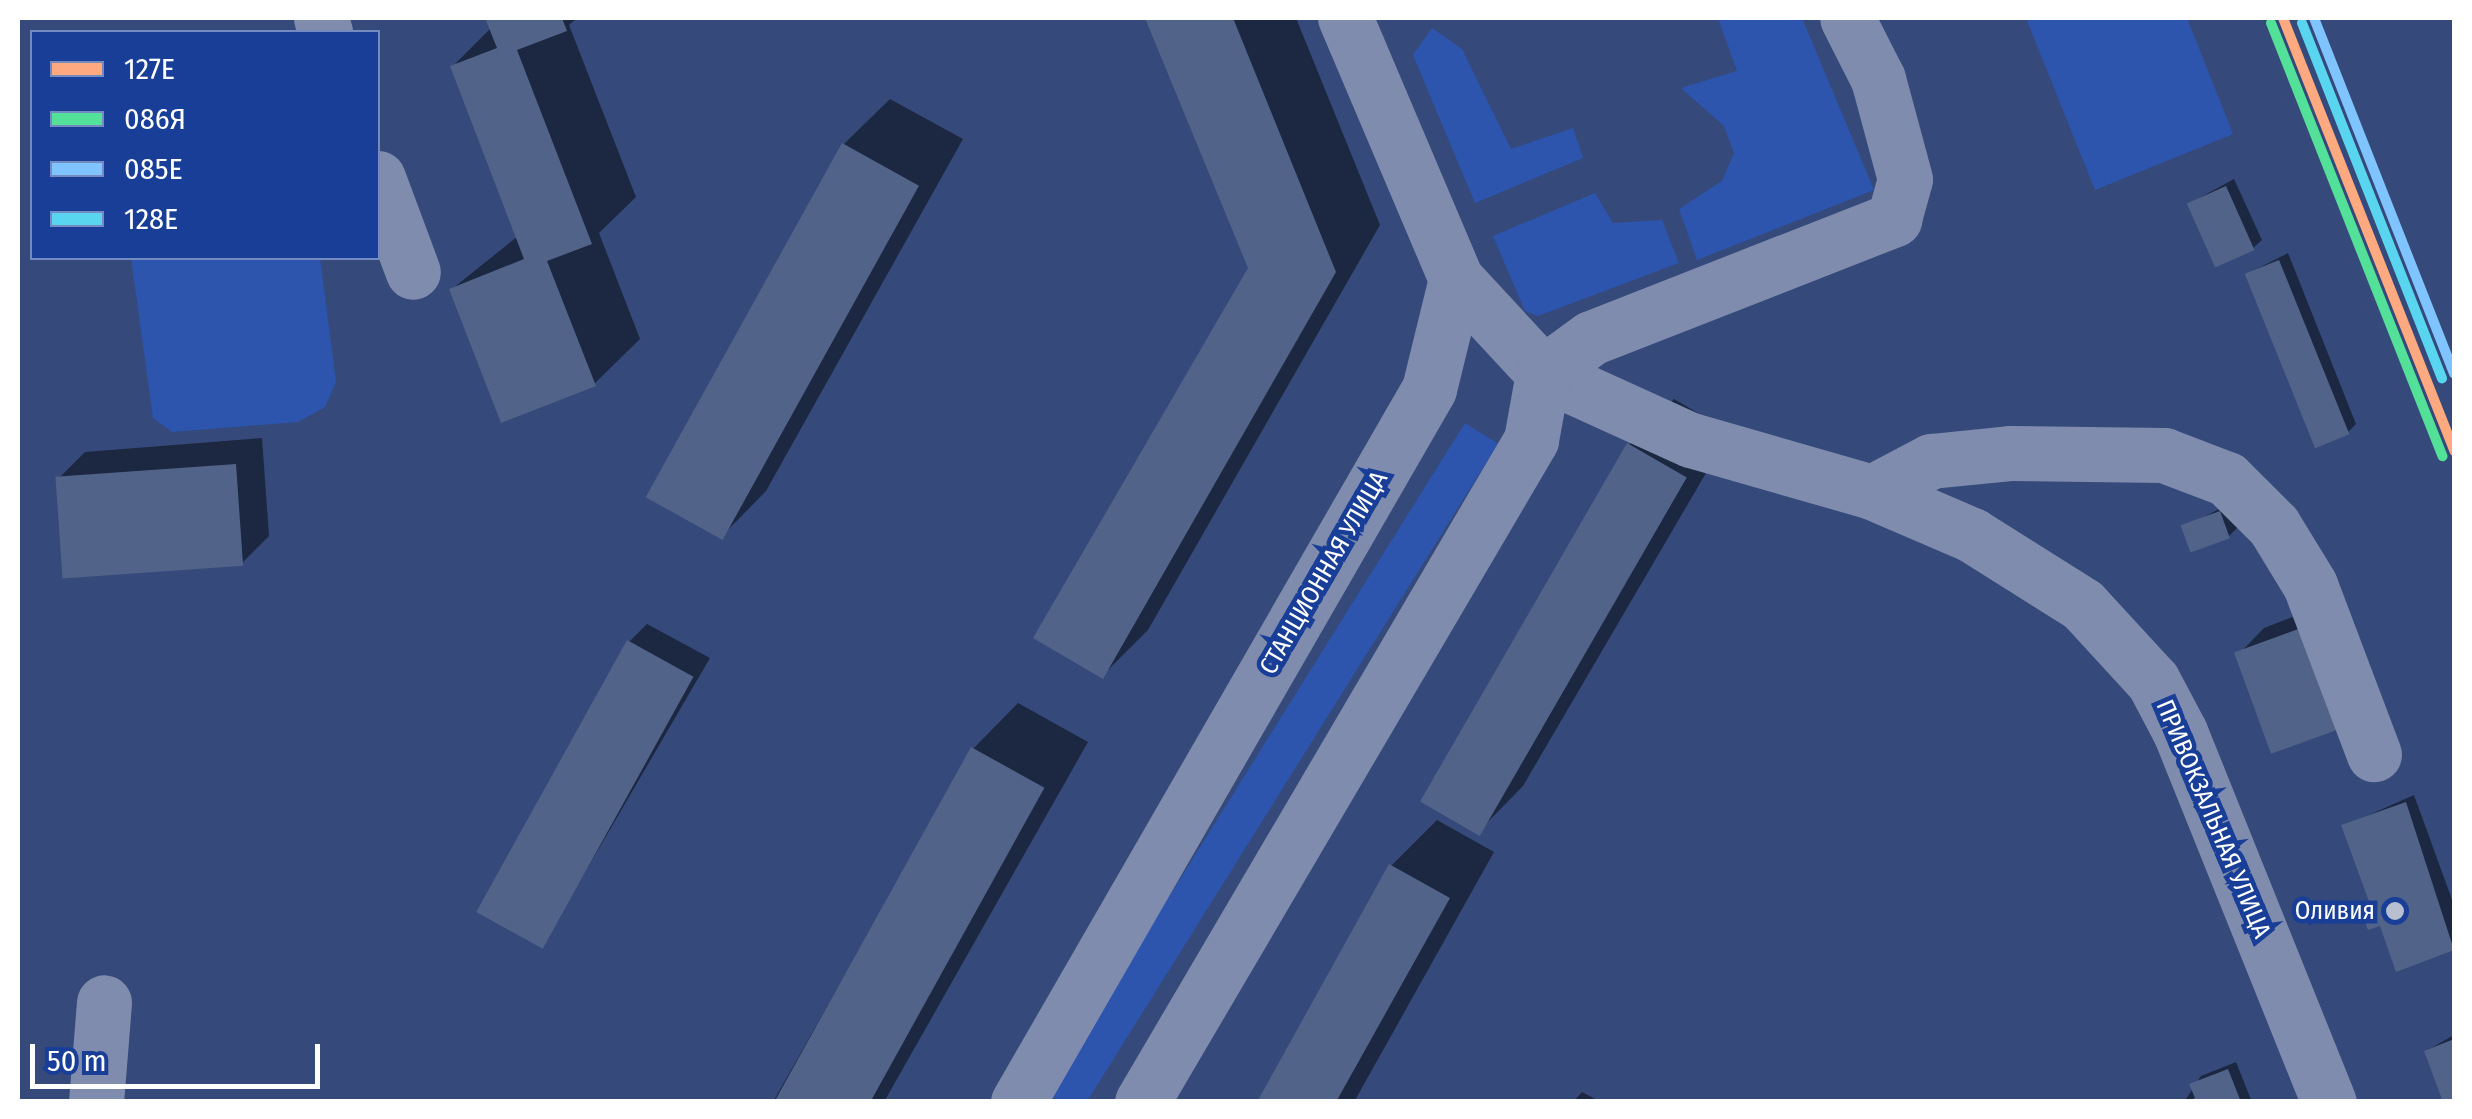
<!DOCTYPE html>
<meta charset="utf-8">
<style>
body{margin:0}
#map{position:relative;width:2472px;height:1119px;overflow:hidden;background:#354a7a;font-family:"Fira Sans Condensed",sans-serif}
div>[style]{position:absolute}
.green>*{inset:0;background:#2d55ad;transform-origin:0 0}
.shadow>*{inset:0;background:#0007}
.building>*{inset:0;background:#526389;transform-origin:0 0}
.minor>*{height:55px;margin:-27.5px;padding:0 27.5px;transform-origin:27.5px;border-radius:27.5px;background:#7f8cad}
.rail-1>*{height:10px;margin:-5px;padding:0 5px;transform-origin:5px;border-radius:5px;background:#ffa980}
.rail-2>*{height:10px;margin:-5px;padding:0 5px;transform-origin:5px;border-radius:5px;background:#53e098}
.rail-3>*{height:10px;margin:-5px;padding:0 5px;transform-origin:5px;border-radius:5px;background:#80c4ff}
.rail-4>*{height:10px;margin:-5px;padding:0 5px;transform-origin:5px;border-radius:5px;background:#5ad5f0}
.dots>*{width:28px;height:28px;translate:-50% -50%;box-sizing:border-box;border:5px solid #183e97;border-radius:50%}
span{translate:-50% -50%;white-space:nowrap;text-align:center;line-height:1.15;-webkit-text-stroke:9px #183e97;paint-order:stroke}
.street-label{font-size:25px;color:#fff}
.poi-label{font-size:25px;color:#fff}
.right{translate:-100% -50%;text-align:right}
.frame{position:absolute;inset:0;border:20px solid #fff;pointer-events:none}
.legend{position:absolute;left:30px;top:30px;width:350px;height:230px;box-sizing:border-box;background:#183e97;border:2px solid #748bc1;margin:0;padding:12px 18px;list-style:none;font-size:30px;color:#fff}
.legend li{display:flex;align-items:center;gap:20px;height:50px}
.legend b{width:50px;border:2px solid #748bc1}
.scale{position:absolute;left:30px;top:1044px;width:290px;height:45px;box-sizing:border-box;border:5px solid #fff;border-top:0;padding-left:12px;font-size:30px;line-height:35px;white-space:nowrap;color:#fff;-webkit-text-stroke:8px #183e97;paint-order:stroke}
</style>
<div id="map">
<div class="green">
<i style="clip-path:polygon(1718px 18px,1802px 18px,1874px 190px,1697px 260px,1679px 209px,1722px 181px,1734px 153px,1724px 126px,1681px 88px,1737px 71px)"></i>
<i style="clip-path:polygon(2026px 18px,2187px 18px,2233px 134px,2095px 190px)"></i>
<i style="clip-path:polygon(1432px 28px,1462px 49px,1511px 149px,1573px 128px,1583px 158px,1475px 203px,1413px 55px)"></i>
<i style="clip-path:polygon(1595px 193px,1613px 223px,1662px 220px,1679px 263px,1538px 316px,1525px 311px,1493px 236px)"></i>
<i style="clip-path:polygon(131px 258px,320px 258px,336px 382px,325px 407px,298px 422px,172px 432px,153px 418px)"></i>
<i style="left:1465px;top:423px;width:39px;height:790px;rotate:32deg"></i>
</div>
<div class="shadow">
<i style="clip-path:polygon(488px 18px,577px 18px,569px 25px,636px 197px,599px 233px,640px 339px,594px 384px,452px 289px,518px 236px,452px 67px,492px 27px)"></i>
<i style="clip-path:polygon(1147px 18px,1296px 18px,1380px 225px,1148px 630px,1102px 676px,1251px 268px)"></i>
<i style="clip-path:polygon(890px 99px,963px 139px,766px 491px,721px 537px,648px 496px,844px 144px)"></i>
<i style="clip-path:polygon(2234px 179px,2262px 240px,2253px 248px,2190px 203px)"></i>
<i style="clip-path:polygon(2288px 253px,2356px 424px,2347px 433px,2247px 274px)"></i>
<i style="clip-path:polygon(1674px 399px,1730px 432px,1523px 786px,1478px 832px,1629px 445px)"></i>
<i style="clip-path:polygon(262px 438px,269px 536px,242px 563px,58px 479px,85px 452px)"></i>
<i style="clip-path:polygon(2228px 504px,2238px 527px,2229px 536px,2184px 528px)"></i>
<i style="clip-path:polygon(2339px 599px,2374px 696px,2238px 655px,2264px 628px)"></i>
<i style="clip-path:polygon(647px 624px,710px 658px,542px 946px,629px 642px)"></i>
<i style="clip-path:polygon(1018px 703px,1088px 742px,884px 1102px,773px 1102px,973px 749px)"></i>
<i style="clip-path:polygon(2414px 795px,2454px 905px,2454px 948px,2398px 969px,2381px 922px,2364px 911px,2372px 903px,2344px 826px)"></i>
<i style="clip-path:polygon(1437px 820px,1494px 852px,1354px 1102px,1260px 1102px,1391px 866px)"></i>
<i style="clip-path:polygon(2454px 1035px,2454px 1102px,2445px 1102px,2426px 1051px)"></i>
<i style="clip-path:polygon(2236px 1062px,2252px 1102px,2184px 1102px,2201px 1076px)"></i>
<i style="clip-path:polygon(1582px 1092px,1601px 1102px,1573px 1102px)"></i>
</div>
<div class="building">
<i style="clip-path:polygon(485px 18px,562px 18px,567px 31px,517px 50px,592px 244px,547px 261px,596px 386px,501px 423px,449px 289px,524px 259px,450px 66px,497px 48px)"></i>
<i style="clip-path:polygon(1145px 18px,1233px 18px,1336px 272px,1103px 679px,1033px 638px,1248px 268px)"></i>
<i style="left:842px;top:143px;width:88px;height:405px;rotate:29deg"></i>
<i style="left:2226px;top:186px;width:70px;height:43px;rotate:66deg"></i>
<i style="left:2279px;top:260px;width:188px;height:37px;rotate:68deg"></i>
<i style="left:1627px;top:443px;width:69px;height:414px;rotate:30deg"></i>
<i style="left:236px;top:464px;width:102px;height:181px;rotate:86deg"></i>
<i style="left:2220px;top:511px;width:29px;height:42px;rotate:70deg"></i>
<i style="left:2312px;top:624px;width:108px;height:83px;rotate:70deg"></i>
<i style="left:627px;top:640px;width:76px;height:311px;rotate:29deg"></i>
<i style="left:971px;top:747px;width:84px;height:408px;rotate:29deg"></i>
<i style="clip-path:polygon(2406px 802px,2454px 950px,2396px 972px,2380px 926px,2368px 930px,2361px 911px,2371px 907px,2341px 825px)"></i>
<i style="clip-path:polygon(1389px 864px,1450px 898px,1336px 1102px,1257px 1102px)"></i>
<i style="clip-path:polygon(2454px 1039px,2454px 1102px,2443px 1102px,2424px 1051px)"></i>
<i style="clip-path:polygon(2228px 1069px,2241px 1102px,2186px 1102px,2195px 1098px,2189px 1084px)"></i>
</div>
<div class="minor">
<i style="left:321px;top:18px;width:15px;rotate:74deg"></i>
<i style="left:378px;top:178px;width:100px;rotate:69.6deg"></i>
<i style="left:1456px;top:279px;width:128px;rotate:47.2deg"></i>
<i style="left:1543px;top:373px;width:162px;rotate:24.4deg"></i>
<i style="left:1691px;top:440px;width:188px;rotate:16deg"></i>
<i style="left:1872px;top:492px;width:109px;rotate:23.3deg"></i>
<i style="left:1972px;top:535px;width:131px;rotate:32.2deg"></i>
<i style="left:2083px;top:605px;width:103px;rotate:47.4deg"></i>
<i style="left:2153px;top:681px;width:58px;rotate:62.1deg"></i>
<i style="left:2180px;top:732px;width:399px;rotate:68.1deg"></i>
<i style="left:1543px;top:373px;width:59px;rotate:-36.1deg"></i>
<i style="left:1591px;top:338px;width:326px;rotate:-21.4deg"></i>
<i style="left:1894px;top:219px;width:41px;rotate:-74.6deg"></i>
<i style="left:1905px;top:179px;width:104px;rotate:-105.1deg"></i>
<i style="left:1878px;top:79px;width:68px;rotate:-116.9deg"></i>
<i style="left:1872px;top:492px;width:67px;rotate:-27.7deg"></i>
<i style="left:1931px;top:461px;width:79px;rotate:-5.8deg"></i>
<i style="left:2010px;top:453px;width:154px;rotate:0.7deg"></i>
<i style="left:2164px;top:455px;width:67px;rotate:20.9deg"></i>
<i style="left:2227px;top:479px;width:66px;rotate:45deg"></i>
<i style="left:2274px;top:526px;width:69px;rotate:58.6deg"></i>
<i style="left:2310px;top:585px;width:181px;rotate:69.3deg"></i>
<i style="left:96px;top:1102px;width:100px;rotate:-85.4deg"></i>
<i style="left:1018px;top:1102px;width:823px;rotate:-60.04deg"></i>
<i style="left:1429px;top:389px;width:113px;rotate:-76.2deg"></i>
<i style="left:1456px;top:279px;width:284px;rotate:-113deg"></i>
<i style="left:1142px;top:1102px;width:768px;rotate:-59.56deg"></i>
<i style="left:1531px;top:440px;width:68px;rotate:-79.8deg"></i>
</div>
<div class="rail-1">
<i style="left:2283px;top:18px;width:466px;rotate:68.4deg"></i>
</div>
<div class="rail-2">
<i style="left:2271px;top:23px;width:466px;rotate:68.4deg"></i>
</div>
<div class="rail-3">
<i style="left:2314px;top:18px;width:382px;rotate:68.5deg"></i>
</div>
<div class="rail-4">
<i style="left:2302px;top:23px;width:382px;rotate:68.5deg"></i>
</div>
<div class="dots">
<i style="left:2395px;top:911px;background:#b8c0d0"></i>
</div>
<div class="street-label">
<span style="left:1324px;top:573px;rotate:-60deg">СТАНЦИОННАЯ УЛИЦА</span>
<span style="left:2213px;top:819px;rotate:67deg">ПРИВОКЗАЛЬНАЯ УЛИЦА</span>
</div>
<div class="poi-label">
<span class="right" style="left:2375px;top:911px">Оливия</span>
</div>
<div class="frame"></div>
<ul class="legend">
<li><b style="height:12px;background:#ffa980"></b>127Е</li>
<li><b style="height:12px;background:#53e098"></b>086Я</li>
<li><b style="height:12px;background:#80c4ff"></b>085Е</li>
<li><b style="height:12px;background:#5ad5f0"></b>128Е</li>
</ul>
<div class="scale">50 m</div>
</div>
